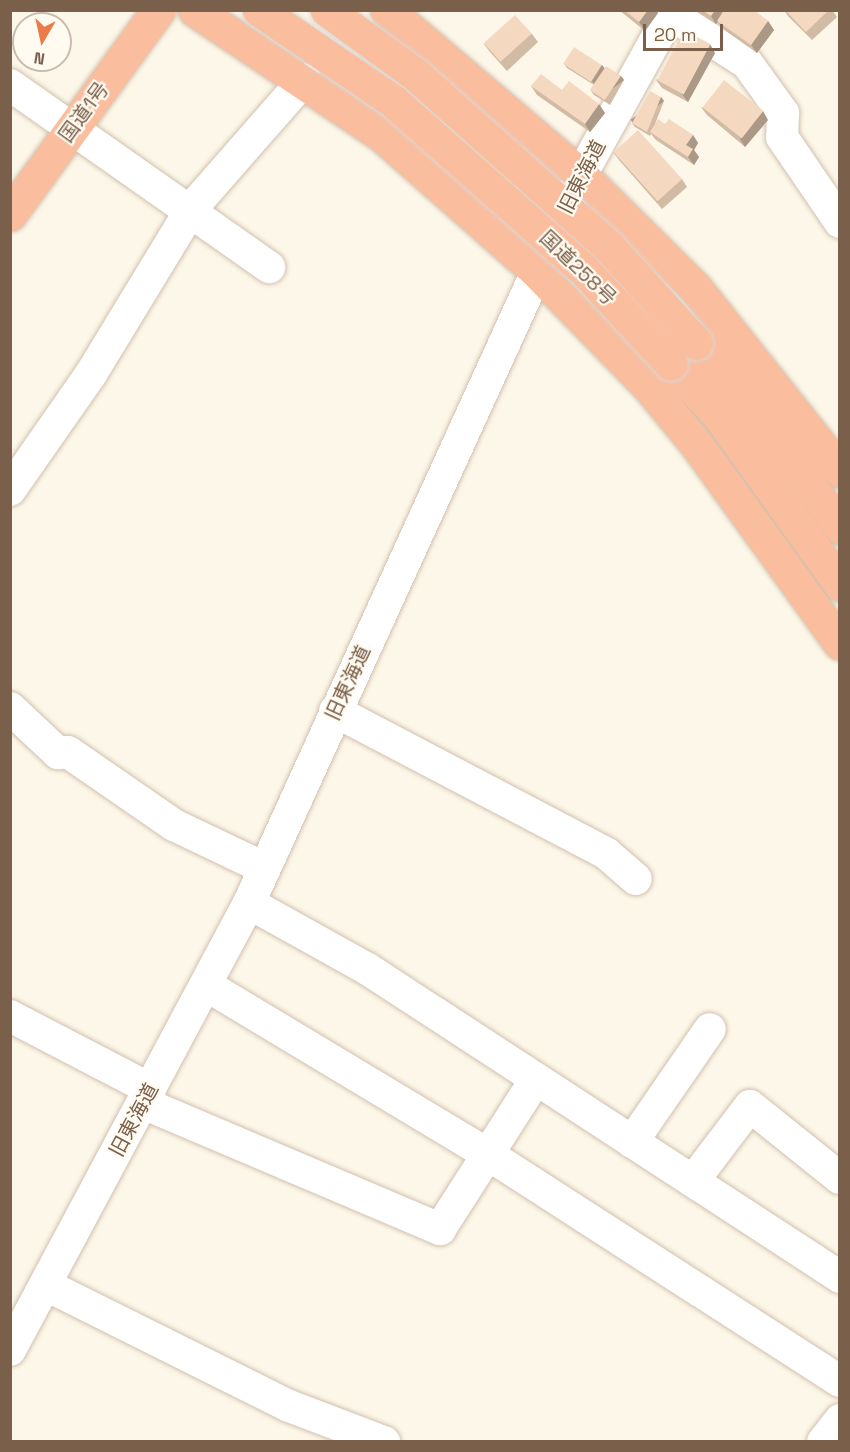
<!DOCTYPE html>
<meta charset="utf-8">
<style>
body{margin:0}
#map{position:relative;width:850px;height:1452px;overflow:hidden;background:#fdf7e9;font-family:"Space Grotesk","Noto Sans JP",sans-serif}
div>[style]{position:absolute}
.roads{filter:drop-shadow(0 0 2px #d1c0ad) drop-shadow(0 0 2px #d1c0ad)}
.minor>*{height:32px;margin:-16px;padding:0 16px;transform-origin:16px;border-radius:16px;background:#fff}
.highway>*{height:33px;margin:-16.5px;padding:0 16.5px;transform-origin:16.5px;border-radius:16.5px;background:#fabd9e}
.bridges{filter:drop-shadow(0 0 2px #dcd5d0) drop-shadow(0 0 2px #dcd5d0)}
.highway-bridge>*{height:33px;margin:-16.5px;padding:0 16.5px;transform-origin:16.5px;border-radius:16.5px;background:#fabd9e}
.wall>*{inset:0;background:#d2bba5}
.shaded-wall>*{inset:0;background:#ab9886;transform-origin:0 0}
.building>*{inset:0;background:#f4d9c0;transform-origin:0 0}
span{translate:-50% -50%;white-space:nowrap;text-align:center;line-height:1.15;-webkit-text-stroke:4.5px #fffbf1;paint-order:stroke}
.street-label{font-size:20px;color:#7a5f4b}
.frame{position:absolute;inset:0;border:12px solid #7a5f4b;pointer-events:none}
.north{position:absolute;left:12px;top:12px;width:60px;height:60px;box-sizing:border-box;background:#fffbf1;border:2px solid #cabdaf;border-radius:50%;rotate:189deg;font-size:16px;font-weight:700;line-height:24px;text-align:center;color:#7a5f4b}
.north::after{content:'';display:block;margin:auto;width:21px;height:27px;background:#ec7b4a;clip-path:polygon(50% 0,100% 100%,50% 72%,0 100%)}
.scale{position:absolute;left:643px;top:24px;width:80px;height:27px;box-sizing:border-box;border:3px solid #7a5f4b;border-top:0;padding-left:8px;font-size:18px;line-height:21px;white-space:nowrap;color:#7a5f4b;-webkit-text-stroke:4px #fffbf1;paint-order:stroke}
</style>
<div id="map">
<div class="roads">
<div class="minor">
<i style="left:664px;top:10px;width:98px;rotate:32.6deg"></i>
<i style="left:747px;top:63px;width:62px;rotate:54.2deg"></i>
<i style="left:783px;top:113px;width:24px;rotate:92deg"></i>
<i style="left:782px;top:137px;width:103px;rotate:55.7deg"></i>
<i style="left:10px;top:85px;width:317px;rotate:35.1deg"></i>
<i style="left:10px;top:490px;width:141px;rotate:-55.1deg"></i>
<i style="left:91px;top:374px;width:194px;rotate:-58.7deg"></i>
<i style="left:192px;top:208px;width:171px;rotate:-48.8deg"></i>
<i style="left:10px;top:708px;width:66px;rotate:43.2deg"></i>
<i style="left:58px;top:753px;width:10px;rotate:-6deg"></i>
<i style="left:68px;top:752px;width:129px;rotate:34.6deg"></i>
<i style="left:174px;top:825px;width:100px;rotate:25.5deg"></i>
<i style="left:335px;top:711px;width:307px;rotate:27.7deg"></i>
<i style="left:607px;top:854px;width:38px;rotate:41deg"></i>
<i style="left:249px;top:903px;width:134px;rotate:29.1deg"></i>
<i style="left:366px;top:968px;width:566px;rotate:33.1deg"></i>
<i style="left:206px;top:985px;width:330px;rotate:31deg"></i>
<i style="left:489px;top:1155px;width:417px;rotate:32.8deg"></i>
<i style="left:10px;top:1016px;width:158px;rotate:27.5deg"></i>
<i style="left:143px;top:1103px;width:323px;rotate:23deg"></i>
<i style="left:440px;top:1229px;width:178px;rotate:-57.4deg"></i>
<i style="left:632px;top:1142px;width:137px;rotate:-55.4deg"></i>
<i style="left:693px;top:1181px;width:94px;rotate:-52.8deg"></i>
<i style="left:750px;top:1106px;width:115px;rotate:38.7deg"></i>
<i style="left:48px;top:1286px;width:269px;rotate:26.5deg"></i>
<i style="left:289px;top:1406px;width:102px;rotate:20.8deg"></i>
<i style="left:10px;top:1350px;width:507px;rotate:-61.87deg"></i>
<i style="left:249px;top:903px;width:800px;rotate:-65.48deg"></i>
<i style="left:581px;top:175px;width:188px;rotate:-61.1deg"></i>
<i style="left:823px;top:1442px;width:28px;rotate:-52deg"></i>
</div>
<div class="highway">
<i style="left:195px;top:10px;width:225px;rotate:33.8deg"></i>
<i style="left:382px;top:135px;width:205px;rotate:41.4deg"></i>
<i style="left:536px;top:271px;width:165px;rotate:45.7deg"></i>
<i style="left:651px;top:389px;width:72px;rotate:50.6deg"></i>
<i style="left:697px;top:445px;width:244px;rotate:54.2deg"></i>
<i style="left:387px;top:10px;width:255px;rotate:40.4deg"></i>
<i style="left:581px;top:175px;width:162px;rotate:44.7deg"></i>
<i style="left:696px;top:289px;width:232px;rotate:51.6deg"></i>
<i style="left:10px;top:214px;width:252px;rotate:-54deg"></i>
<i style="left:696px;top:343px;width:77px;rotate:47.6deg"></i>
<i style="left:748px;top:400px;width:157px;rotate:54.1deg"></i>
<i style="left:671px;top:364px;width:72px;rotate:47.2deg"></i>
<i style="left:720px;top:417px;width:206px;rotate:54.3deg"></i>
</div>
</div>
<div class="bridges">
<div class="highway-bridge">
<i style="left:259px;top:10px;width:162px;rotate:34.2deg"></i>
<i style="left:393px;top:101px;width:254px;rotate:41.5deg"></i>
<i style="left:583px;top:269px;width:129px;rotate:47.2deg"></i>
<i style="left:327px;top:10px;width:110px;rotate:36.1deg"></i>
<i style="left:416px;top:75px;width:257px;rotate:41.7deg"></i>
<i style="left:608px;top:246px;width:131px;rotate:47.8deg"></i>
</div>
</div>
<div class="wall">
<i style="clip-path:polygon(619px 10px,656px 10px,658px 13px,645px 31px)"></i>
<i style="clip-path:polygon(695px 10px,753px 10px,768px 21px,774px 30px,757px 53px,723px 29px,718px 23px,716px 24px)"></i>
<i style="clip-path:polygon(784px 10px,832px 10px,837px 17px,812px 40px,788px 16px)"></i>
<i style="clip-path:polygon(532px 34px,538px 42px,507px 71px,490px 52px,484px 44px)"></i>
<i style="clip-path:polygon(715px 53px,688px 102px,662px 88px,656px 80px)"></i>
<i style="clip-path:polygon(564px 64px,602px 65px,604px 68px,621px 76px,624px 80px,610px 105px,594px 95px,591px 91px,594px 85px,567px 68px)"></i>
<i style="clip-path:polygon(531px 86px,562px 90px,605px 113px,590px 132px,537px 95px)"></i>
<i style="clip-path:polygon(661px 97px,664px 101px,655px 124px,665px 124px,693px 135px,698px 143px,694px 150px,699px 157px,694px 165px,656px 140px,651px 134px,650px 136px,635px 127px,632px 123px)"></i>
<i style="clip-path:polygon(701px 107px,768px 120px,745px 147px,707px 115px)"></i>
<i style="clip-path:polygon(613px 152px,682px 179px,687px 187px,662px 209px,619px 160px)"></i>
</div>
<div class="shaded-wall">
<i style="clip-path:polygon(648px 10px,656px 10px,658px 13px,645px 31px,639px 22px)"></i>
<i style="clip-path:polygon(715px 10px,726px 10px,716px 24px,711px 16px)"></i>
<i style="clip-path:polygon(768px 21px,774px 30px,757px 53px,751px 45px)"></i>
<i style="clip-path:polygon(710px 44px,715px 53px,688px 102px,682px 94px)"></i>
<i style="clip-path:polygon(602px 65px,605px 69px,595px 85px,592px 81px)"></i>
<i style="left:621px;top:76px;width:5px;height:29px;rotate:53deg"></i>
<i style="left:661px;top:97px;width:5px;height:38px;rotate:53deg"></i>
<i style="clip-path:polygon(599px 104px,605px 113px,590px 132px,585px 124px)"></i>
<i style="clip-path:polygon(763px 111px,768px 120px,745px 147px,740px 139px)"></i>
<i style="clip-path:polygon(693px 135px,698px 143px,694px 150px,699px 157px,694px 165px,688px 157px,686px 145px)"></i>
</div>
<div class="building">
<i style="clip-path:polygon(624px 10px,648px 10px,639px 22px)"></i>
<i style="clip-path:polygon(702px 10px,715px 10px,711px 16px)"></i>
<i style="clip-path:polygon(724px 10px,753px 10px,768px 21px,751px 45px,717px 21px)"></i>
<i style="clip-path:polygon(785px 10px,829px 10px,806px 32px)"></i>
<i style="left:515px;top:15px;width:25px;height:42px;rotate:48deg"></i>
<i style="left:684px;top:30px;width:30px;height:57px;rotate:28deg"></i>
<i style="left:574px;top:47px;width:33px;height:20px;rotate:33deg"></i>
<i style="left:606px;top:66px;width:18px;height:29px;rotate:34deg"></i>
<i style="clip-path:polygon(541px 74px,562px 90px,569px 81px,599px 104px,585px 124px,531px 86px)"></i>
<i style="left:724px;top:80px;width:50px;height:35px;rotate:38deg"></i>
<i style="clip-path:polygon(650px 91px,661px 97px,647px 132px,632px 123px)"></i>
<i style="clip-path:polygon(658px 119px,665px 124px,669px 119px,693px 135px,686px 145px,693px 149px,688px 157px,650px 132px)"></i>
<i style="left:638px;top:130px;width:66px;height:33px;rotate:48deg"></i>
</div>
<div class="street-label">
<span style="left:84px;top:112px;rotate:-54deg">国道1号</span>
<span style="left:582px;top:177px;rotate:-63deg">旧東海道</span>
<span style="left:578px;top:268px;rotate:44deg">国道258号</span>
<span style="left:348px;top:683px;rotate:-65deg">旧東海道</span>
<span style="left:134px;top:1120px;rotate:-62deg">旧東海道</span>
</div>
<div class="frame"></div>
<div class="north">N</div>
<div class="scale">20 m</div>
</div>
